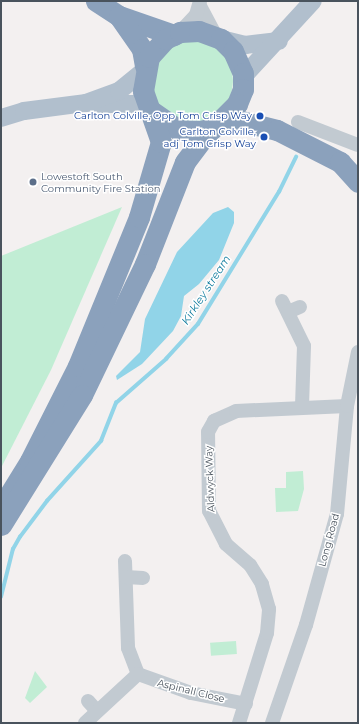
<!DOCTYPE html>
<style>
body{margin:0}
#map{position:relative;width:359px;height:724px;overflow:hidden;background:#f3f0f0;font-family:Montserrat,sans-serif}
div>[style]{position:absolute}
.green>*{inset:0;background:#c1edd4;transform-origin:0 0}
.round{border-radius:50%}
.water>*{inset:0;background:#91d4e8}
.stream>*{height:3.5px;margin:-1.75px;padding:0 1.75px;transform-origin:1.75px;border-radius:1.75px;background:#91d4e8}
.minor>*{height:14px;margin:-7px;padding:0 7px;transform-origin:7px;border-radius:7px;background:#c2cad1}
.major>*{height:18px;margin:-9px;padding:0 9px;transform-origin:9px;border-radius:9px;background:#b1bfcd}
.highway>*{height:21px;margin:-10.5px;padding:0 10.5px;transform-origin:10.5px;border-radius:10.5px;background:#8ba1bc}
.dots>*{width:11px;height:11px;translate:-50% -50%;box-sizing:border-box;border:2px solid #fff;border-radius:50%}
span{translate:-50% -50%;white-space:nowrap;text-align:center;line-height:1.15;-webkit-text-stroke:3px #fff;paint-order:stroke}
.transit-label{font-size:10px;color:#164399}
.right{translate:-100% -50%;text-align:right}
.service-label{font-size:10px;color:#4e5e75}
.left{translate:0 -50%;text-align:left}
.street-label{font-size:10px;color:#49535d}
.water-label{font-size:11px;color:#137d9f;font-style:italic}
.frame{position:absolute;inset:0;border:2px solid #49535d;pointer-events:none}
</style>
<div id="map">
<div class="green">
<i class="round" style="left:151px;top:40px;width:82px;height:82px"></i>
<i style="clip-path:polygon(122px 207px,51px 370px,1px 468px,1px 256px)"></i>
<i style="clip-path:polygon(303px 471px,304px 489px,298px 511px,276px 512px,275px 488px,286px 488px,286px 472px)"></i>
<i style="left:236px;top:641px;width:13px;height:26px;rotate:86deg"></i>
<i style="clip-path:polygon(35px 671px,47px 687px,30px 703px,25px 698px)"></i>
</div>
<div class="water">
<i style="clip-path:polygon(228px 207px,234px 212px,234px 223px,219px 260px,199px 284px,184px 296px,181px 316px,173px 331px,142px 364px,117px 380px,116px 376px,140px 352px,145px 319px,177px 252px,213px 213px)"></i>
</div>
<div class="stream">
<i style="left:1px;top:597px;width:49px;rotate:-76deg"></i>
<i style="left:13px;top:549px;width:14px;rotate:-60deg"></i>
<i style="left:20px;top:537px;width:45px;rotate:-53.1deg"></i>
<i style="left:47px;top:501px;width:81px;rotate:-48deg"></i>
<i style="left:101px;top:441px;width:41px;rotate:-68.5deg"></i>
<i style="left:116px;top:403px;width:67px;rotate:-41.3deg"></i>
<i style="left:166px;top:359px;width:47px;rotate:-47.6deg"></i>
<i style="left:198px;top:324px;width:155px;rotate:-58.5deg"></i>
<i style="left:279px;top:192px;width:39px;rotate:-64deg"></i>
</div>
<div class="minor">
<i style="left:200px;top:6px;width:36px;rotate:62deg"></i>
<i style="left:180px;top:32px;width:23px;rotate:-47deg"></i>
<i style="left:196px;top:15px;width:15px;rotate:-74deg"></i>
<i style="left:298px;top:122px;width:64px;rotate:21deg"></i>
<i style="left:282px;top:301px;width:50px;rotate:63.9deg"></i>
<i style="left:304px;top:346px;width:61px;rotate:91.9deg"></i>
<i style="left:288px;top:312px;width:13px;rotate:-23deg"></i>
<i style="left:125px;top:561px;width:87px;rotate:88deg"></i>
<i style="left:128px;top:648px;width:28px;rotate:69deg"></i>
<i style="left:138px;top:674px;width:56px;rotate:19.7deg"></i>
<i style="left:191px;top:693px;width:56px;rotate:11.3deg"></i>
<i style="left:126px;top:577px;width:17px;rotate:3deg"></i>
<i style="left:88px;top:701px;width:13px;rotate:48deg"></i>
<i style="left:85px;top:723px;width:72px;rotate:-42.8deg"></i>
<i style="left:239px;top:723px;width:94px;rotate:-72.7deg"></i>
<i style="left:267px;top:633px;width:24px;rotate:-85deg"></i>
<i style="left:269px;top:609px;width:26px;rotate:-106deg"></i>
<i style="left:262px;top:584px;width:22px;rotate:-122deg"></i>
<i style="left:250px;top:565px;width:32px;rotate:-139deg"></i>
<i style="left:226px;top:544px;width:37px;rotate:-117deg"></i>
<i style="left:209px;top:511px;width:79px;rotate:-90.7deg"></i>
<i style="left:208px;top:432px;width:13px;rotate:-61deg"></i>
<i style="left:214px;top:421px;width:24px;rotate:-24deg"></i>
<i style="left:236px;top:411px;width:111px;rotate:-2.6deg"></i>
<i style="left:272px;top:723px;width:104px;rotate:-70.9deg"></i>
<i style="left:306px;top:625px;width:115px;rotate:-74.4deg"></i>
<i style="left:337px;top:514px;width:108px;rotate:-84.7deg"></i>
<i style="left:347px;top:406px;width:55px;rotate:-78.5deg"></i>
</div>
<div class="major">
<i style="left:221px;top:39px;width:25px;rotate:14deg"></i>
<i style="left:245px;top:45px;width:34px;rotate:-7deg"></i>
<i style="left:243px;top:77px;width:103px;rotate:-47.4deg"></i>
<i style="left:95px;top:104px;width:46px"></i>
<i style="left:141px;top:104px;width:10px;rotate:29deg"></i>
<i style="left:1px;top:118px;width:24px;rotate:-17deg"></i>
<i style="left:24px;top:111px;width:63px;rotate:-7.4deg"></i>
<i style="left:86px;top:103px;width:35px;rotate:-20deg"></i>
<i style="left:119px;top:91px;width:32px;rotate:-39deg"></i>
</div>
<div class="highway">
<i style="left:96px;top:1px;width:27px;rotate:33deg"></i>
<i style="left:119px;top:16px;width:58px;rotate:19.1deg"></i>
<i style="left:119px;top:16px;width:40px;rotate:55.1deg"></i>
<i style="left:142px;top:49px;width:17px;rotate:80deg"></i>
<i style="left:153px;top:112px;width:32px;rotate:35deg"></i>
<i style="left:179px;top:130px;width:23px;rotate:2deg"></i>
<i style="left:202px;top:131px;width:14px;rotate:-21deg"></i>
<i style="left:221px;top:122px;width:20px;rotate:-3deg"></i>
<i style="left:241px;top:121px;width:37px;rotate:14deg"></i>
<i style="left:277px;top:130px;width:71px;rotate:26.9deg"></i>
<i style="left:340px;top:162px;width:27px;rotate:48deg"></i>
<i style="left:1px;top:508px;width:55px;rotate:-58.3deg"></i>
<i style="left:30px;top:461px;width:106px;rotate:-63.2deg"></i>
<i style="left:78px;top:366px;width:161px;rotate:-67.7deg"></i>
<i style="left:139px;top:217px;width:78px;rotate:-73.7deg"></i>
<i style="left:161px;top:142px;width:54px;rotate:-109.4deg"></i>
<i style="left:143px;top:91px;width:35px;rotate:-80deg"></i>
<i style="left:149px;top:57px;width:24px;rotate:-48deg"></i>
<i style="left:165px;top:39px;width:17px;rotate:-25deg"></i>
<i style="left:180px;top:32px;width:19px;rotate:-3deg"></i>
<i style="left:199px;top:31px;width:23px;rotate:20deg"></i>
<i style="left:221px;top:39px;width:17px;rotate:45deg"></i>
<i style="left:233px;top:51px;width:24px;rotate:66deg"></i>
<i style="left:243px;top:73px;width:16px;rotate:90deg"></i>
<i style="left:243px;top:89px;width:16px;rotate:112deg"></i>
<i style="left:237px;top:104px;width:48px;rotate:135deg"></i>
<i style="left:203px;top:138px;width:30px;rotate:127deg"></i>
<i style="left:185px;top:162px;width:110px;rotate:111.4deg"></i>
<i style="left:145px;top:264px;width:145px;rotate:115.7deg"></i>
<i style="left:82px;top:395px;width:153px;rotate:121.9deg"></i>
</div>
<div class="dots">
<i style="left:260px;top:116px;background:#1a4fb4"></i>
<i style="left:264px;top:137px;background:#1a4fb4"></i>
<i style="left:33px;top:182px;background:#5c6f8a"></i>
</div>
<div class="transit-label">
<span class="right" style="left:252px;top:116px">Carlton Colville, Opp Tom Crisp Way</span>
<span class="right" style="left:256px;top:137px">Carlton Colville,<br>adj Tom Crisp Way</span>
</div>
<div class="service-label">
<span class="left" style="left:41px;top:182px">Lowestoft South<br>Community Fire Station</span>
</div>
<div class="street-label">
<span style="left:210px;top:479px;rotate:-92deg">Aldwyck Way</span>
<span style="left:329px;top:540px;rotate:-75deg">Long Road</span>
<span style="left:191px;top:691px;rotate:14deg">Aspinall Close</span>
</div>
<div class="water-label">
<span style="left:206px;top:290px;rotate:-57deg">Kirkley stream</span>
</div>
<div class="frame"></div>
</div>
